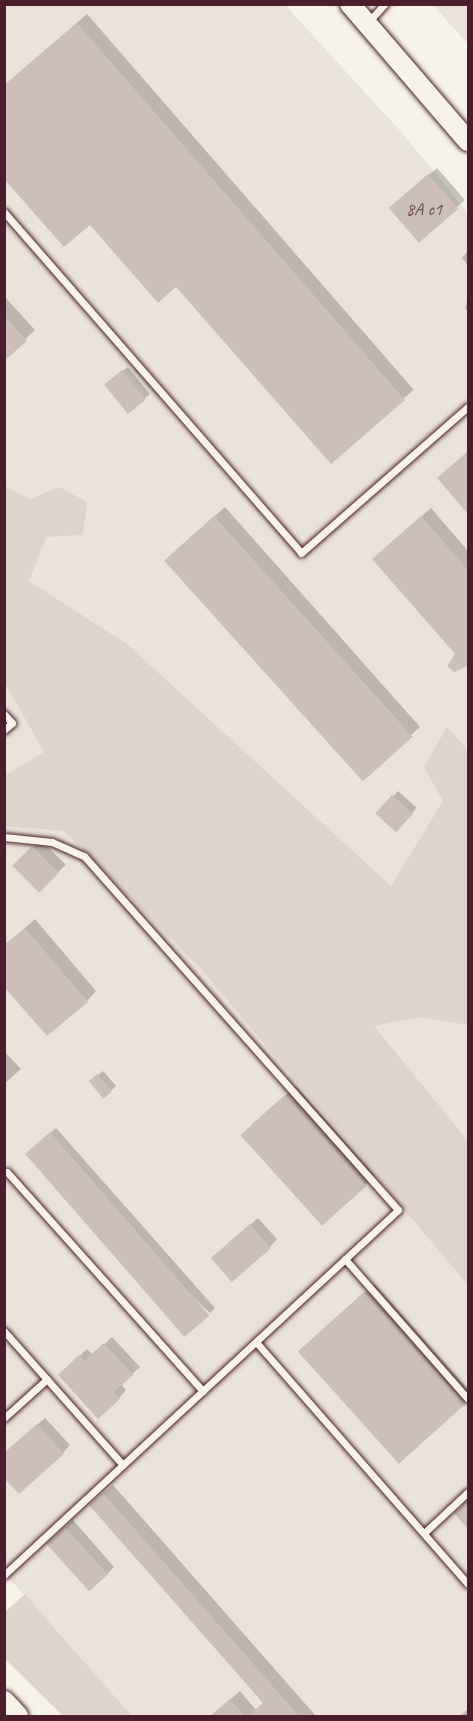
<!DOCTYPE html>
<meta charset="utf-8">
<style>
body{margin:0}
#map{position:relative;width:473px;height:1721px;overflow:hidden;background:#f7f3e8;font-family:Caveat,sans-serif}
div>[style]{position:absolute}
.built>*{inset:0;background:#eae3da}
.green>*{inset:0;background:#ded4cc}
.shadow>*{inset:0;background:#0003;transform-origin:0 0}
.building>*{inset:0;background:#ccbfb9;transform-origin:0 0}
.roads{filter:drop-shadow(0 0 2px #4a1f2b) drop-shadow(0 0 2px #4a1f2b)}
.lane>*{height:7px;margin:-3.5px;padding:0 3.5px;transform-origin:3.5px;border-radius:3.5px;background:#f7f3e8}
.secondary>*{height:20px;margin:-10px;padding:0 10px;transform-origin:10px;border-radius:10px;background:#f7f3e8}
.primary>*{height:22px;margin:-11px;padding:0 11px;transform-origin:11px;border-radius:11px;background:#f7f3e8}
span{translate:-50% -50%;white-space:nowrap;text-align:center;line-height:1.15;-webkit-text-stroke:6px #f7f3e8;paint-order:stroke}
.number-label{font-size:18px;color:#6a474e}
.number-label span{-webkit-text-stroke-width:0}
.frame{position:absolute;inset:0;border:6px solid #4a1f2b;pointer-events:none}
</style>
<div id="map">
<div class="built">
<i style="clip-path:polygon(4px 5px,285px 5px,402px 133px,468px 213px,468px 1716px,132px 1716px,5px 1574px)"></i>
<i style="clip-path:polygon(433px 5px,468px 5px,468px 44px)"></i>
</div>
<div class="green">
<i style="clip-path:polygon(5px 486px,30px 499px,59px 487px,87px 502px,83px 535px,46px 537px,29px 581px,127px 644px,391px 886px,443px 801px,424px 767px,447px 727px,468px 750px,468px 1025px,421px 1017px,374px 1026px,468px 1141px,468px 1285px,201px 969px,64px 831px,5px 826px,4px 776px,44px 752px,5px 683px)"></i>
<i style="clip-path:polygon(25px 1594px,48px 1621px,132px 1716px,63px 1716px,5px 1659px,5px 1612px)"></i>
</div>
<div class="shadow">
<i style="left:87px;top:14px;width:498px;height:110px;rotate:49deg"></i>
<i style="clip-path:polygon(437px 168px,465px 200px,419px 241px,398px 201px)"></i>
<i style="clip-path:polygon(468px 251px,468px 266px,462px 258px)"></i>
<i style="clip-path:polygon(4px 296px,35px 330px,4px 359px)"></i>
<i style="clip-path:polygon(468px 297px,468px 311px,465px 309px)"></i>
<i style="clip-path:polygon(128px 367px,150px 394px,129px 412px,111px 380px)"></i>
<i style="clip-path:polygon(468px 452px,468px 512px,439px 478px)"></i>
<i style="clip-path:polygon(225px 507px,420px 727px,362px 779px,176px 550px)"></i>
<i style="clip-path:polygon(431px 508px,468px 551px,468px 666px,384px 549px)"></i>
<i style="left:398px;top:791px;width:25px;height:31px;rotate:42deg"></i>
<i style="left:41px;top:840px;width:35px;height:37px;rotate:45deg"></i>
<i style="clip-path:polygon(35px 919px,96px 991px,87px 1001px,4px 946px)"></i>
<i style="clip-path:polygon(4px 1051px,21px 1069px,4px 1084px)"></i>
<i style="left:103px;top:1071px;width:20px;height:16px;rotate:49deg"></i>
<i style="clip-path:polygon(296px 1086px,375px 1175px,365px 1185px,251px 1125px)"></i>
<i style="clip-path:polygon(56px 1128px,215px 1308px,210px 1313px,32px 1149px)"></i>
<i style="clip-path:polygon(258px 1218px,277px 1239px,270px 1247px,220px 1252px)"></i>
<i style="clip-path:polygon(375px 1284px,468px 1389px,468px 1398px,397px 1462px,309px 1342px)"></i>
<i style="clip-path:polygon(112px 1337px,140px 1367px,121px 1384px,126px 1390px,119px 1398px,67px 1368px,87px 1349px,93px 1355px)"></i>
<i style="clip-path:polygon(45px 1418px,70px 1445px,63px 1453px,4px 1454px)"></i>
<i style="clip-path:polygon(113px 1485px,316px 1716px,211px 1716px,240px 1691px,256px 1710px,265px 1703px,100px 1496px)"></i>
<i style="clip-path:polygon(73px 1520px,114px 1567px,107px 1574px,56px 1536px)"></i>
<i style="clip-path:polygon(468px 1709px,468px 1716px,460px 1716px)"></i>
</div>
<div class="building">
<i style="clip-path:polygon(77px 23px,405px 400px,331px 464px,176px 287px,158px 303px,90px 225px,64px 247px,4px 179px,4px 85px)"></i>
<i style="left:428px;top:174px;width:46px;height:52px;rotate:49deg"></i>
<i style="clip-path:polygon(4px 316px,27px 341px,4px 361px)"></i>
<i style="left:122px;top:370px;width:38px;height:23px;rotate:51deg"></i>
<i style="clip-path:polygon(468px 451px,468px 514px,437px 478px)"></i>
<i style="left:214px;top:516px;width:297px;height:67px;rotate:48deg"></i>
<i style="clip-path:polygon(421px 516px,468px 570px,468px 666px,454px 672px,447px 666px,455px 654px,372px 559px)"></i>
<i style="left:392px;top:795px;width:28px;height:25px;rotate:42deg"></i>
<i style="left:32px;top:846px;width:38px;height:28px;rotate:45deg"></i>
<i style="clip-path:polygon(25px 928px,88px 1002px,47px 1036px,4px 987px,4px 945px)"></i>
<i style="left:97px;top:1074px;width:23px;height:11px;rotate:50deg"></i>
<i style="left:285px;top:1095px;width:122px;height:60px;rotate:48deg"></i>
<i style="left:50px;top:1132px;width:243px;height:33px;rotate:49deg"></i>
<i style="left:250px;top:1224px;width:32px;height:52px;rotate:49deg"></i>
<i style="left:364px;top:1292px;width:151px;height:89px;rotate:48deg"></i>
<i style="clip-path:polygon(104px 1343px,133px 1375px,114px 1392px,120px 1399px,98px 1419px,58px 1375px,79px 1355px,84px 1361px)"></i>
<i style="clip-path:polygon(37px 1424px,64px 1454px,19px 1494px,4px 1478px,4px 1453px)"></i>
<i style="clip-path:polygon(103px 1493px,299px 1716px,248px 1716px,263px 1703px,89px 1505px)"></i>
<i style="clip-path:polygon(468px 1500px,468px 1529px,454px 1513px)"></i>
<i style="left:65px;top:1527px;width:64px;height:25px;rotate:48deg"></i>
<i style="clip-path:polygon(230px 1699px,244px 1716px,210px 1716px)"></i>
</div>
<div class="roads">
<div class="lane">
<i style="left:368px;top:22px;width:25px;rotate:-47deg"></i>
<i style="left:4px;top:212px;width:452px;rotate:48.9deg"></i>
<i style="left:301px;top:553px;width:222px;rotate:-41.2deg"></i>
<i style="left:4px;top:714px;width:12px;rotate:48deg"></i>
<i style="left:12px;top:723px;width:11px;rotate:139deg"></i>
<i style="left:4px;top:837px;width:48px;rotate:5.9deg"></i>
<i style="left:52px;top:842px;width:35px;rotate:24deg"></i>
<i style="left:84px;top:856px;width:473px;rotate:48.4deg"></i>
<i style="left:398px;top:1210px;width:537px;rotate:137.19deg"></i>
<i style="left:7px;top:1172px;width:294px;rotate:48.2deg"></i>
<i style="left:345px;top:1259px;width:186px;rotate:48.7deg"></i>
<i style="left:4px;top:1331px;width:179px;rotate:48.4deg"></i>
<i style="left:256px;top:1342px;width:322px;rotate:48.8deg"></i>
<i style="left:4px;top:1418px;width:58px;rotate:-42.2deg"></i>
<i style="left:424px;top:1533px;width:60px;rotate:-43deg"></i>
</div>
<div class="secondary">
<i style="left:350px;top:4px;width:181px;rotate:49.3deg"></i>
</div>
<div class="primary">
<i style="left:4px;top:1702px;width:19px;rotate:47deg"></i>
</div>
</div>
<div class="number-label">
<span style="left:424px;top:209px">8А с1</span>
</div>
<div class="frame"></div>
</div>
